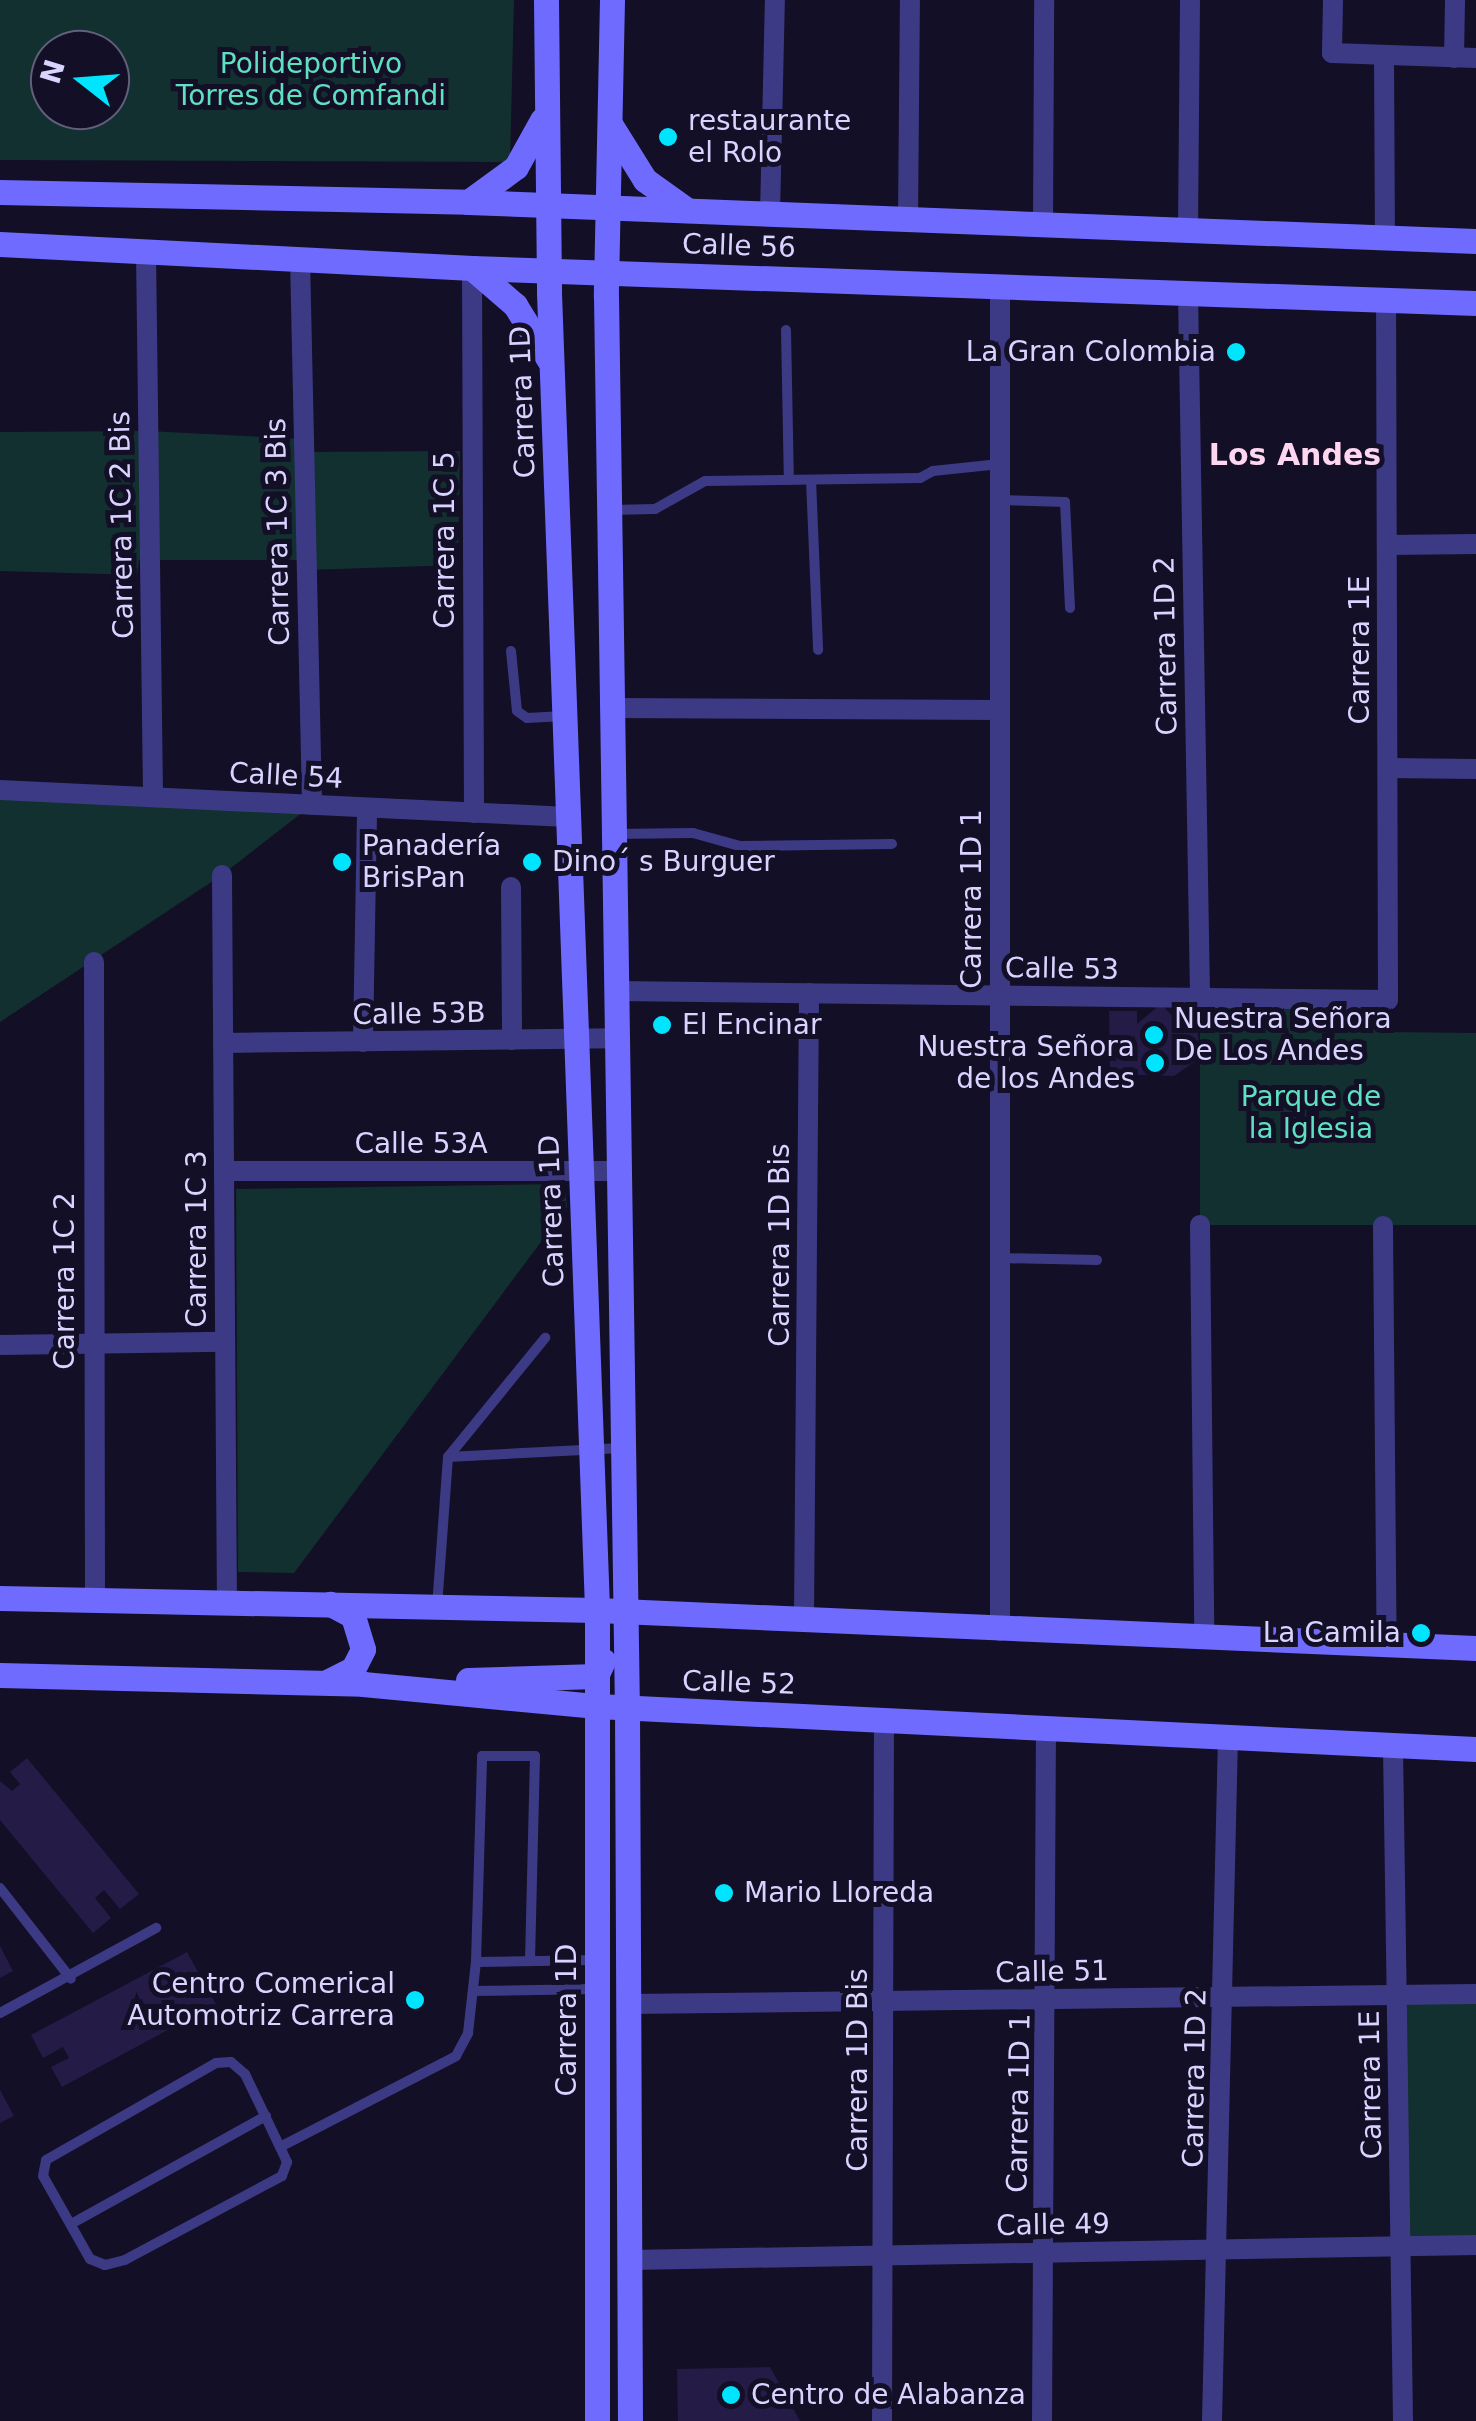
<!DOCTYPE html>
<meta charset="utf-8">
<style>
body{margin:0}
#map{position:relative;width:1476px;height:2421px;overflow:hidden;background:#130f26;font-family:"DejaVu Sans",sans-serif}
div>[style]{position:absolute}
.green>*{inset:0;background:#12302f;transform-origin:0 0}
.building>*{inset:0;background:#241b47}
.lane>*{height:10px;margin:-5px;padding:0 5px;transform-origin:5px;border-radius:5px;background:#3d3a85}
.street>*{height:20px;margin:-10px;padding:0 10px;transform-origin:10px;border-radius:10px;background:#3d3a85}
.secondary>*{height:25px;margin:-12.5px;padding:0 12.5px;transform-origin:12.5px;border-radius:12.5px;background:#6f6bff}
.dots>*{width:28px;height:28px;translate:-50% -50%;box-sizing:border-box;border:5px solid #130f26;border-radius:50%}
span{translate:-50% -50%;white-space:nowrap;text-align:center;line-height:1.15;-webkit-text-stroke:10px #130f26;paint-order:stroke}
.park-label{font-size:28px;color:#5fe0c0}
.poi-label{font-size:28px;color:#d9d4ff}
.left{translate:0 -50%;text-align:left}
.right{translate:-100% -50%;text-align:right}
.street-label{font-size:28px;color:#d9d4ff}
.neighbourhood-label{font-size:30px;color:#ffd6f0;font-weight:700}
.north{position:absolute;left:30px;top:30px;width:100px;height:100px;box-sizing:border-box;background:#130f26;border:2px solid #625e7d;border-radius:50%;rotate:287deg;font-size:28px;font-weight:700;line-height:40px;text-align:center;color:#d9d4ff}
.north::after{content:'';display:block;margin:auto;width:35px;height:45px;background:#00e5ff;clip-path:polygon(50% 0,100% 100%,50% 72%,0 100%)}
</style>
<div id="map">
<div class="green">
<i style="clip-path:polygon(evenodd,0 0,514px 0,510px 162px,0 160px,0 0,50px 50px,110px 50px,110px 110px,50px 110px,50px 50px)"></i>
<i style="clip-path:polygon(148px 431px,304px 439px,305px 452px,460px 451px,458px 565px,307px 570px,306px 560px,139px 560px,137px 575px,0 571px,0 432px)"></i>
<i style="clip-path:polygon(0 790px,312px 805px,222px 875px,0 1022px)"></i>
<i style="clip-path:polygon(1200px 998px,1388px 1000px,1387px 1032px,1476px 1033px,1476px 1225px,1200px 1225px)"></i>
<i style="clip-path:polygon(564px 1184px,567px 1207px,294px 1573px,238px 1572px,236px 1189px)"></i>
<i style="left:1476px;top:1995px;width:250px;height:79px;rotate:90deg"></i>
</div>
<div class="building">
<i style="clip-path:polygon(1161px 1004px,1182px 1026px,1197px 1027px,1199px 1043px,1188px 1044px,1200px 1058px,1174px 1076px,1110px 1074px,1109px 1011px,1137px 1011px,1137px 1024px)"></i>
<i style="clip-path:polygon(27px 1758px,139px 1894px,120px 1909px,104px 1890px,95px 1898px,111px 1918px,93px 1933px,0 1820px,0 1781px,12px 1791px,20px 1784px,10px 1772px)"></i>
<i style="clip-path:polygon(0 1946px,13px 1971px,0 1978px)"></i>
<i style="clip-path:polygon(187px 1952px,198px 1972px,184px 1979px,189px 1989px,204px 1982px,216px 2004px,62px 2087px,51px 2067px,69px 2058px,63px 2047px,43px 2058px,31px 2035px)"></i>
<i style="clip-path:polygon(0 2090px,14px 2116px,0 2123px)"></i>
<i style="clip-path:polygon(770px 2367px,800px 2421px,678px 2421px,677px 2369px)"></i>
</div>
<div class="lane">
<i style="left:786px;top:330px;width:150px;rotate:88.9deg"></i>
<i style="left:811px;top:480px;width:170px;rotate:87.6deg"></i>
<i style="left:1000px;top:500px;width:65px;rotate:1.8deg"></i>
<i style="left:1065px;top:502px;width:106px;rotate:87.3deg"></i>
<i style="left:611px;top:510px;width:44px;rotate:-1.3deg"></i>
<i style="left:655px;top:509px;width:57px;rotate:-29.2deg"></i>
<i style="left:705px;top:481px;width:215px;rotate:-0.8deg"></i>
<i style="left:920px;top:478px;width:15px;rotate:-28deg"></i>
<i style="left:933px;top:471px;width:67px;rotate:-6deg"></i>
<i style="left:511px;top:651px;width:60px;rotate:84.3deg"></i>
<i style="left:517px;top:711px;width:12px;rotate:35deg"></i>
<i style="left:527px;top:718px;width:37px;rotate:-3deg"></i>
<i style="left:614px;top:834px;width:79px;rotate:-0.7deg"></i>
<i style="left:693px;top:833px;width:49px;rotate:15.5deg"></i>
<i style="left:740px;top:846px;width:152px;rotate:-0.8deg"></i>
<i style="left:1000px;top:1258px;width:97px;rotate:1.2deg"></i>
<i style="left:448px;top:1457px;width:174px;rotate:-3deg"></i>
<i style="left:437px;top:1607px;width:150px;rotate:-85.8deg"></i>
<i style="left:448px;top:1457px;width:154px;rotate:-50.8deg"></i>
<i style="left:0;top:1888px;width:115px;rotate:52deg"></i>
<i style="left:476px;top:1962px;width:119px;rotate:-1deg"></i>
<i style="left:473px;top:1991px;width:124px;rotate:-0.9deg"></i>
<i style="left:0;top:2013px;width:178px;rotate:-28.6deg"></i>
<i style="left:231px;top:2062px;width:18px;rotate:41deg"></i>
<i style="left:245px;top:2074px;width:81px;rotate:64.4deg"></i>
<i style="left:280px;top:2147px;width:17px;rotate:65deg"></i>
<i style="left:287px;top:2162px;width:15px;rotate:110deg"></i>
<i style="left:282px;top:2176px;width:178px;rotate:151.9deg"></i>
<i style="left:125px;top:2260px;width:21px;rotate:166deg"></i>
<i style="left:105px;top:2265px;width:16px;rotate:-158deg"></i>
<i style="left:90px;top:2259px;width:95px;rotate:-119.5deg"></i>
<i style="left:43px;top:2176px;width:16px;rotate:-79deg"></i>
<i style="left:46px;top:2160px;width:196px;rotate:-29.7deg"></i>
<i style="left:216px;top:2063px;width:15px;rotate:-4deg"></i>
<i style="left:280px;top:2147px;width:198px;rotate:-27.3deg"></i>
<i style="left:456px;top:2056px;width:26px;rotate:-62deg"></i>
<i style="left:468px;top:2033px;width:71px;rotate:-83.6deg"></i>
<i style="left:476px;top:1962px;width:206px;rotate:-88.3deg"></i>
<i style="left:482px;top:1756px;width:53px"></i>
<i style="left:535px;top:1756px;width:205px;rotate:91.4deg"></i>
<i style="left:71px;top:2224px;width:223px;rotate:-29deg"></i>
</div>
<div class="street">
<i style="left:1333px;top:0;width:53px;rotate:91.1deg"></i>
<i style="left:1332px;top:53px;width:144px;rotate:2deg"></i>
<i style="left:1384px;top:55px;width:182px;rotate:89.7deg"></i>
<i style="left:1454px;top:58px;width:58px;rotate:-89deg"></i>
<i style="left:770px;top:215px;width:215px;rotate:-88.7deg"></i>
<i style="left:908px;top:220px;width:220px;rotate:-89.5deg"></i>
<i style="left:1043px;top:225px;width:225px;rotate:-89.7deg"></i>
<i style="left:1188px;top:230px;width:230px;rotate:-89.5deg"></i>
<i style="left:146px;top:252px;width:545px;rotate:89.26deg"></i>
<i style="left:300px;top:258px;width:547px;rotate:88.74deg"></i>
<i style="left:472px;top:268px;width:545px;rotate:89.79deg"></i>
<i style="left:1000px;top:286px;width:1345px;rotate:90deg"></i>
<i style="left:1188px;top:293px;width:705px;rotate:89.02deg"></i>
<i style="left:1387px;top:545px;width:89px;rotate:-0.6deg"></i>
<i style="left:610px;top:708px;width:390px;rotate:0.3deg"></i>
<i style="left:1388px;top:768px;width:88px;rotate:0.7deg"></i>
<i style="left:0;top:790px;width:569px;rotate:2.72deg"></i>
<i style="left:222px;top:875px;width:727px;rotate:89.61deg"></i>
<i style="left:511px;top:887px;width:153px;rotate:89.6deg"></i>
<i style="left:94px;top:962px;width:638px;rotate:89.91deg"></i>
<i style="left:615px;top:991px;width:773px;rotate:0.67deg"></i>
<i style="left:1388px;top:1000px;width:700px;rotate:-90.16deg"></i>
<i style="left:363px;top:1042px;width:234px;rotate:-89deg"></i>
<i style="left:223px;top:1043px;width:392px;rotate:-0.7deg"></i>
<i style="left:224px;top:1171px;width:393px"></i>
<i style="left:1200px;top:1225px;width:411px;rotate:89.4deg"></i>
<i style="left:1383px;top:1226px;width:418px;rotate:89.5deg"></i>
<i style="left:0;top:1345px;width:225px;rotate:-0.8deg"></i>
<i style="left:804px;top:1617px;width:624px;rotate:-89.54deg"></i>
<i style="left:1393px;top:1747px;width:674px;rotate:89.15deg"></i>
<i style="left:628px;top:2004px;width:848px;rotate:-0.68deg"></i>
<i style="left:630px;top:2260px;width:846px;rotate:-1.02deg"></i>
<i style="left:882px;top:2421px;width:702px;rotate:-89.84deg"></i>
<i style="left:1042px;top:2421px;width:695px;rotate:-89.67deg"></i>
<i style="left:1212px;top:2421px;width:684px;rotate:-88.66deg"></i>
</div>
<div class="secondary">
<i style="left:546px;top:0;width:293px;rotate:89.4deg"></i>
<i style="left:549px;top:293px;width:1318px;rotate:87.91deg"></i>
<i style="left:597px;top:1610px;width:811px;rotate:90deg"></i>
<i style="left:612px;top:0;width:296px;rotate:91.2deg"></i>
<i style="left:606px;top:296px;width:1412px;rotate:89.15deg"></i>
<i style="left:627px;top:1708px;width:713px;rotate:89.76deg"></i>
<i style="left:612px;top:127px;width:62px;rotate:58.1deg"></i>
<i style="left:645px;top:180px;width:52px;rotate:35.5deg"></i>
<i style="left:0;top:192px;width:468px;rotate:1.2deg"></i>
<i style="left:468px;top:202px;width:1009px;rotate:2.22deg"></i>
<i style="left:468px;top:202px;width:59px;rotate:-36.1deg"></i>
<i style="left:516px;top:167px;width:54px;rotate:-61deg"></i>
<i style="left:0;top:244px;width:473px;rotate:2.9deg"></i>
<i style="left:472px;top:268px;width:1005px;rotate:2deg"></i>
<i style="left:472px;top:268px;width:57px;rotate:40.7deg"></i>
<i style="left:515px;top:305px;width:65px;rotate:58.3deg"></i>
<i style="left:0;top:1598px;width:597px;rotate:1.15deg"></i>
<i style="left:597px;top:1610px;width:880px;rotate:2.48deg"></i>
<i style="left:0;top:1675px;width:363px;rotate:1.4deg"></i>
<i style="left:363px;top:1684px;width:235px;rotate:5.4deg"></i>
<i style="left:597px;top:1706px;width:880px;rotate:2.8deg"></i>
<i style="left:468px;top:1680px;width:128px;rotate:-1.8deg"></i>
<i style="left:596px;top:1676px;width:17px;rotate:-65deg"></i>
<i style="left:327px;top:1682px;width:29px;rotate:-27deg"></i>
<i style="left:353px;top:1669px;width:22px;rotate:-63deg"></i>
<i style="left:363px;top:1649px;width:34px;rotate:-107deg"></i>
<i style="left:353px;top:1616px;width:26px;rotate:-152deg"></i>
</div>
<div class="dots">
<i style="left:668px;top:137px;background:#00e5ff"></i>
<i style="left:1236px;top:352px;background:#00e5ff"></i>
<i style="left:342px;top:862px;background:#00e5ff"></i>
<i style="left:532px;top:862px;background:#00e5ff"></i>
<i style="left:662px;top:1025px;background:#00e5ff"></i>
<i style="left:1154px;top:1035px;background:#00e5ff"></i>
<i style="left:1155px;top:1063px;background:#00e5ff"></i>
<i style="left:1421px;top:1633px;background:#00e5ff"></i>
<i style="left:724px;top:1893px;background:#00e5ff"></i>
<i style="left:415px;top:2000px;background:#00e5ff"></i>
<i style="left:731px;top:2395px;background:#00e5ff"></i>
</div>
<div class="park-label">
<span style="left:311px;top:80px">Polideportivo<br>Torres de Comfandi</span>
<span style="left:1311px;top:1113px">Parque de<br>la Iglesia</span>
</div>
<div class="poi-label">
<span class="left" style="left:688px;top:137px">restaurante<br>el Rolo</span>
<span class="right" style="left:1216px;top:352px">La Gran Colombia</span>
<span class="left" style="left:362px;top:862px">Panadería<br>BrisPan</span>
<span class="left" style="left:552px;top:862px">Dino´ s Burguer</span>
<span class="left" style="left:1174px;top:1035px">Nuestra Señora<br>De Los Andes</span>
<span class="left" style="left:682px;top:1025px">El Encinar</span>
<span class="right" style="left:1135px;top:1063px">Nuestra Señora<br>de los Andes</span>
<span class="right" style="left:1401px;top:1633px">La Camila</span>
<span class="left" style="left:744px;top:1893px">Mario Lloreda</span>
<span class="right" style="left:395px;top:2000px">Centro Comerical<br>Automotriz Carrera</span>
<span class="left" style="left:751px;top:2395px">Centro de Alabanza</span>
</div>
<div class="street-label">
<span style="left:739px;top:246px;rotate:2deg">Calle 56</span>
<span style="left:523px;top:402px;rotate:-92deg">Carrera 1D</span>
<span style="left:122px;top:525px;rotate:-91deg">Carrera 1C 2 Bis</span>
<span style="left:278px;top:532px;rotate:-91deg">Carrera 1C 3 Bis</span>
<span style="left:445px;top:540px;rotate:-90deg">Carrera 1C 5</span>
<span style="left:1166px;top:646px;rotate:-91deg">Carrera 1D 2</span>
<span style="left:1360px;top:650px;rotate:-90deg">Carrera 1E</span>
<span style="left:286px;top:776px;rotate:3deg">Calle 54</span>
<span style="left:972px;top:899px;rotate:-90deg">Carrera 1D 1</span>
<span style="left:1062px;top:969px;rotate:1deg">Calle 53</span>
<span style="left:419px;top:1014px;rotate:-1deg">Calle 53B</span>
<span style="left:421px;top:1144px">Calle 53A</span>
<span style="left:552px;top:1211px;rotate:-92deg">Carrera 1D</span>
<span style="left:197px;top:1239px;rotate:-90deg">Carrera 1C 3</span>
<span style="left:780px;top:1245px;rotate:-90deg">Carrera 1D Bis</span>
<span style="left:65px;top:1281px;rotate:-90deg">Carrera 1C 2</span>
<span style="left:739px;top:1683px;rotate:2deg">Calle 52</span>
<span style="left:1052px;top:1972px;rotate:-1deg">Calle 51</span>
<span style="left:567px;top:2020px;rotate:-90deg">Carrera 1D</span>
<span style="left:858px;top:2070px;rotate:-90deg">Carrera 1D Bis</span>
<span style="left:1195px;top:2078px;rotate:-89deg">Carrera 1D 2</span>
<span style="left:1371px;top:2085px;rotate:-91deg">Carrera 1E</span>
<span style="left:1019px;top:2103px;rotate:-89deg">Carrera 1D 1</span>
<span style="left:1053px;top:2225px;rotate:-1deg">Calle 49</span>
</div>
<div class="neighbourhood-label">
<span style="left:1295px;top:455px">Los Andes</span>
</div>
<div class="north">N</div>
</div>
